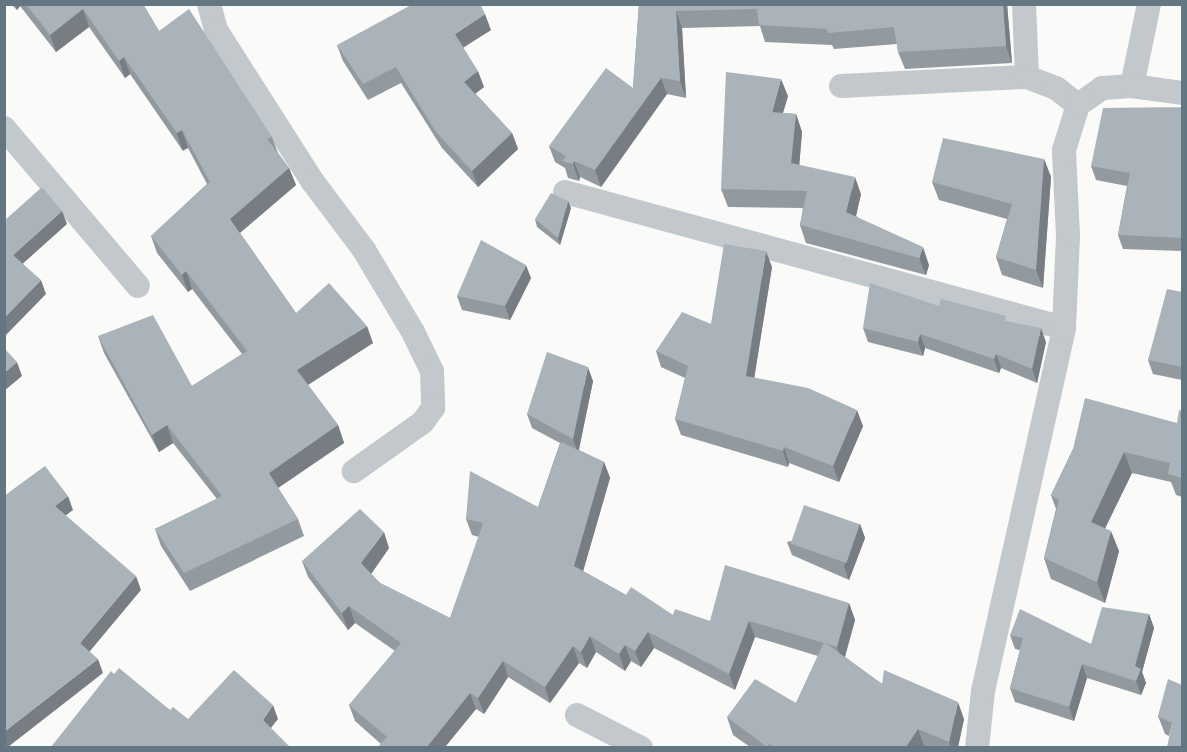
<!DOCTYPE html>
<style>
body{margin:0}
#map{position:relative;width:1187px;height:752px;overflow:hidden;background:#fafaf8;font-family:Karla,sans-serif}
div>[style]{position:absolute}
.street>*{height:24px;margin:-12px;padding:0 12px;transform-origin:12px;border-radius:12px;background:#c3c8cc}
.wall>*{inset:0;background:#929a9f}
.shaded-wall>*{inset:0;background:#777d82;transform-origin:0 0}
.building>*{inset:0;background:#aab3b9;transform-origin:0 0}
span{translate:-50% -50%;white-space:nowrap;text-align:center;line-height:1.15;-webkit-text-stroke:6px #fff;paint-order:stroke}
.frame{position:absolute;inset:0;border:6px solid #657683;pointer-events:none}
</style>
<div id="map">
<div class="street">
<i style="left:209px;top:4px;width:27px;rotate:75deg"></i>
<i style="left:216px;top:30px;width:180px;rotate:57.5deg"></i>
<i style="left:313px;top:182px;width:85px;rotate:53.1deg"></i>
<i style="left:364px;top:250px;width:96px;rotate:59.1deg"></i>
<i style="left:413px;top:332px;width:43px;rotate:64deg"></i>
<i style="left:432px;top:371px;width:37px;rotate:88deg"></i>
<i style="left:433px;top:408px;width:17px;rotate:126deg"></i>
<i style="left:423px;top:422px;width:85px;rotate:144.6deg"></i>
<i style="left:1024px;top:4px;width:73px;rotate:87.6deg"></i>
<i style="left:841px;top:86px;width:186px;rotate:-2.8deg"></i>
<i style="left:1027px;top:77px;width:31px;rotate:21deg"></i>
<i style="left:1056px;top:88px;width:28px;rotate:38deg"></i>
<i style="left:1132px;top:86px;width:84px;rotate:-78.3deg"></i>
<i style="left:4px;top:128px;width:207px;rotate:49.7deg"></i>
<i style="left:565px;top:192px;width:517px;rotate:15.25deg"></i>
<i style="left:577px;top:715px;width:72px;rotate:27.3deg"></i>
<i style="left:977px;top:748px;width:57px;rotate:-84deg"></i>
<i style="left:983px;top:691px;width:372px;rotate:-77.4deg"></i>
<i style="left:1064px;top:328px;width:92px;rotate:-87.5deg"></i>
<i style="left:1068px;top:236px;width:86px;rotate:-92.7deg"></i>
<i style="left:1064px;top:150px;width:47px;rotate:-72.7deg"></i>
<i style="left:1078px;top:105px;width:29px;rotate:-35deg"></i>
<i style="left:1102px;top:88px;width:30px;rotate:-4deg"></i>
<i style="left:1132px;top:86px;width:50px;rotate:8deg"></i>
</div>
<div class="wall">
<i style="clip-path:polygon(11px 4px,143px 4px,159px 31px,272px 137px,278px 153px,289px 168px,296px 185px,240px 233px,296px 313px,373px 343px,308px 385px,338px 425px,344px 443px,278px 488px,298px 519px,304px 536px,190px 591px,161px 546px,155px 529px,217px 499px,173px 443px,159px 452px,104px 353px,98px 336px,192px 386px,242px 354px,192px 289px,188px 292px,157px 253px,151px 236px,207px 184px,188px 148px,183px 151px,130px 74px,125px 78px,89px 27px,56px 52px,20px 6px,17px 10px)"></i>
<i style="clip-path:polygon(639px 4px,1007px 4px,1012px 63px,905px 69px,898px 52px,897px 44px,834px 49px,832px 45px,765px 42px,760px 26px,682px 28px,686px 98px,667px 94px,601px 187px,580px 177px,579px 181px,568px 178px,565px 168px,555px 162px,549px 146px,633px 88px)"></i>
<i style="clip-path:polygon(491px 30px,463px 48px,484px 87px,475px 93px,512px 133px,518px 149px,478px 187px,442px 148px,401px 83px,368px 100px,343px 61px,337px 45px)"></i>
<i style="clip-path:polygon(788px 96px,783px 113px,796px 114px,802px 132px,799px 165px,861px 194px,856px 216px,929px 265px,926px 275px,806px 243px,800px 225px,803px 208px,728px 207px,721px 189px)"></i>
<i style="clip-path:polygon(1182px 104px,1182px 251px,1123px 249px,1118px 235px,1127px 186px,1096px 180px,1091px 166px,1182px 107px)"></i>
<i style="clip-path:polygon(1044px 159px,1051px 177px,1043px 288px,1002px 275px,996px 257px,1007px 219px,939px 200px,932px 182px)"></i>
<i style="clip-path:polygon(571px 208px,560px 245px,537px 227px,535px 219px)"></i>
<i style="clip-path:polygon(772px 267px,754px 378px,863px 426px,839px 482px,789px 463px,788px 467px,681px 435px,675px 419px,685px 378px,661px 367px,656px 351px,711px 324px)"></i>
<i style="clip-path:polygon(531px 278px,510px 320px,462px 310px,457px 296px)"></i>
<i style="clip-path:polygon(1182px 292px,1182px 380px,1153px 374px,1148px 360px)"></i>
<i style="clip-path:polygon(939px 306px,1009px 322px,1046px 342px,1037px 383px,1001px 368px,999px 373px,925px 348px,923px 356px,868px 342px,863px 328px)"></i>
<i style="clip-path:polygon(593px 381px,579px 450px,604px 462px,610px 478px,583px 571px,626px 595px,673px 615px,710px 621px,849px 603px,855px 620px,845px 657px,882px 684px,964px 719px,958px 747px,926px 747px,924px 746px,923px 747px,750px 747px,733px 735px,727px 717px,796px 703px,818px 656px,755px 637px,735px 690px,654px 648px,641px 667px,631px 661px,625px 671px,596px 652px,587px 668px,579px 663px,550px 703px,508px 677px,484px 714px,476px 709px,445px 747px,378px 747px,381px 744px,355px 721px,349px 705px,395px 651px,355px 623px,348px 630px,308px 577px,302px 561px,389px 548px,371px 574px,380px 583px,450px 618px,479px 537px,472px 535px,466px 519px,538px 507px,560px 443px,532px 428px,527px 414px)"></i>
<i style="clip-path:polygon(1182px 411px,1182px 497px,1176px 495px,1171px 482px,1132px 473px,1105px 528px,1119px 551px,1105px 603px,1051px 579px,1044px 558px,1056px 509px,1051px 495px,1073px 449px,1177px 423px)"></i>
<i style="clip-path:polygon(860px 524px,865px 538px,849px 580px,792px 555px,787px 542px)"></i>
<i style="clip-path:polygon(1149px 614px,1154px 628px,1142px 672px,1146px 683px,1141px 695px,1087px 678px,1074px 721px,1015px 702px,1010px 688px,1020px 650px,1015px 649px,1010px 635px,1091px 644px)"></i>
<i style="clip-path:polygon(1182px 685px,1169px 736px,1165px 734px,1158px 716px)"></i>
</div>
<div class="shaded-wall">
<i style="clip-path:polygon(15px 4px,19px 4px,20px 6px,17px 10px)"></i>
<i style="clip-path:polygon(1003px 4px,1007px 4px,1012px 63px,1006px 46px)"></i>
<i style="clip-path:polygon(83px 9px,89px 27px,56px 52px,50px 35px)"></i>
<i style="clip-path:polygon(676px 11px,682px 28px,686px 98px,680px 81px)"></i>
<i style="clip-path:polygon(485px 14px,491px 30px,460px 49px,455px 34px)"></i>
<i style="clip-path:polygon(124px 57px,130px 74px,125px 78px,119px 61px)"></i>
<i style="clip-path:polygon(478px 71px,484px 87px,470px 98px,464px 82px)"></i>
<i style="clip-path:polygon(661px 78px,667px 94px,601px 187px,595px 170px)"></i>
<i style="clip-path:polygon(781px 79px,788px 96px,778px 129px,772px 112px)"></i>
<i style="clip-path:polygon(796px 114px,802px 132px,798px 181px,791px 163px)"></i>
<i style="left:182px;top:130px;width:19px;height:6px;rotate:72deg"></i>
<i style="clip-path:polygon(512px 133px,518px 149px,478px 187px,472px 171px)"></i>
<i style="clip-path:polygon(1044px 159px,1051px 177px,1043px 288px,1036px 270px)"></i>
<i style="clip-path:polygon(574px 161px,580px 177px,579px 181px,573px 164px)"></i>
<i style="clip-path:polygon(289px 168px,296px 185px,236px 236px,230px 219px)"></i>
<i style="clip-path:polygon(855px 177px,861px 194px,853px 229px,846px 212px)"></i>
<i style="clip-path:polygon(568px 201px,571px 208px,560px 245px,558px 238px)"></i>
<i style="clip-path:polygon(62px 211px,67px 224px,18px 268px,13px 255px)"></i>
<i style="clip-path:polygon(923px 247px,929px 265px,926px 275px,919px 258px)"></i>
<i style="clip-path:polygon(766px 251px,772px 267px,752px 392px,746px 376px)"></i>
<i style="clip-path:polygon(526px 265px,531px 278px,510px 320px,505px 306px)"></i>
<i style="clip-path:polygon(186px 271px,192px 289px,188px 292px,182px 275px)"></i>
<i style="clip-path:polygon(41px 280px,46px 294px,4px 337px,4px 318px)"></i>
<i style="clip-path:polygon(367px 326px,373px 343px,303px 388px,297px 370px)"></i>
<i style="clip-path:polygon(1041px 328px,1046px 342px,1037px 383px,1032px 369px)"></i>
<i style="clip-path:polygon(920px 334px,925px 348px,923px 356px,918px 342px)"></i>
<i style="clip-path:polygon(996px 354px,1001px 368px,999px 373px,994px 359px)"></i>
<i style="clip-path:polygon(17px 362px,22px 376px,4px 391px,4px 373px)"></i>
<i style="clip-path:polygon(588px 367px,593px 381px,578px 453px,573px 439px)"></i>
<i style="clip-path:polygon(857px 410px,863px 426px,839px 482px,833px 466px)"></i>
<i style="clip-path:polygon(167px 425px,173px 443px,159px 452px,152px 435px)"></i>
<i style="clip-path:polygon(338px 425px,344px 443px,275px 490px,269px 473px)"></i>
<i style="clip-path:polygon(784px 447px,789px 463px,788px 467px,783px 451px)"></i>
<i style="clip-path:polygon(1124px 452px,1132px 473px,1098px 543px,1091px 522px)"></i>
<i style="clip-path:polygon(604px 462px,610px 478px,580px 582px,574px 566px)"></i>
<i style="clip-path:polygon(68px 496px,73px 510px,61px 519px,55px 506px)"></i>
<i style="clip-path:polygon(860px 524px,865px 538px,849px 580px,844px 566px)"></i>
<i style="clip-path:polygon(1111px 531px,1119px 551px,1105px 603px,1097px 582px)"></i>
<i style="clip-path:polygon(384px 532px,389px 548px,367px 580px,361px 563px)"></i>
<i style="clip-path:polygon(136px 576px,141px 590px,85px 657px,80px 643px)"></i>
<i style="clip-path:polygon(849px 603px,855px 620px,843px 663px,837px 647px)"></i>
<i style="clip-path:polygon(349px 606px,355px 623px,348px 630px,342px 613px)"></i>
<i style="clip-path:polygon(1149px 614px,1154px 628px,1142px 672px,1146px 683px,1141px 695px,1136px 681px,1135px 666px)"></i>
<i style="clip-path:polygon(749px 621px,755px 637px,735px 690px,729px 674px)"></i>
<i style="clip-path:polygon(648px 632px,654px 648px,641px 667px,635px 651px)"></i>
<i style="clip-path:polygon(590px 636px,596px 652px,587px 668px,581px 652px)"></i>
<i style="clip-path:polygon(625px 645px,631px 661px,625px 671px,619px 654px)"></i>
<i style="clip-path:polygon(573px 646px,579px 663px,550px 703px,545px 687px)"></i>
<i style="clip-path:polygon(98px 659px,103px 673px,8px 747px,4px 747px,4px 732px)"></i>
<i style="clip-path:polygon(503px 661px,508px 677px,484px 714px,478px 698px)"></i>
<i style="clip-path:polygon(1082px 664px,1087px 678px,1074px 721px,1069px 707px)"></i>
<i style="clip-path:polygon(470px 693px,476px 709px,445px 747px,427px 747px)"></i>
<i style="clip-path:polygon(958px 702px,964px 719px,958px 747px,951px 747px,949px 742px)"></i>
<i style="clip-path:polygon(273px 705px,278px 719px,267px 733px,263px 720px)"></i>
<i style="clip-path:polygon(918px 729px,924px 746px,923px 747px,906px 747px)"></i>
</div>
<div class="building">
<i style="clip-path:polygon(26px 4px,143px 4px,159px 31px,189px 9px,272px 137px,267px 139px,289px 168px,230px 219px,296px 313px,329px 283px,367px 326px,297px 370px,338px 425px,269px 473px,298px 519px,184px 573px,155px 529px,222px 496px,167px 425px,152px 435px,98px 336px,153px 315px,192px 386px,247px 351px,186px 271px,182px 275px,151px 236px,210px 182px,182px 130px,177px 133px,124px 57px,119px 61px,83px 9px,50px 35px)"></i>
<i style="clip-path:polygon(413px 4px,480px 4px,485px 14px,455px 34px,478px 71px,464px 82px,512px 133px,472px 171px,436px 132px,396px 67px,363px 84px,337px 45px)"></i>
<i style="clip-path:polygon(639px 4px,1003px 4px,1006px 46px,898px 52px,894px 27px,828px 33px,827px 29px,759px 25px,757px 9px,676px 11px,680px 81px,661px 78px,595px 170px,574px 161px,573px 164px,562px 161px,566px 156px,549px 146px,606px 68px,633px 88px)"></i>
<i style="clip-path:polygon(726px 72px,781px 79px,772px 112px,796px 114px,791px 163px,855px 177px,846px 212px,923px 247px,919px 258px,800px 225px,807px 191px,721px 189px)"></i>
<i style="clip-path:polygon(1182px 104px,1182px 238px,1118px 235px,1130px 173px,1091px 166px,1103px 108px,1182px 107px)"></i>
<i style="clip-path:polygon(943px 138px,1044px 159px,1036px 270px,996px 257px,1012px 204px,932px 182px)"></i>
<i style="clip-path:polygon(42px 187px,62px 211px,13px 255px,41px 280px,4px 318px,4px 221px)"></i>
<i style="clip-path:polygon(551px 193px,568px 201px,558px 238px,535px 219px)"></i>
<i style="clip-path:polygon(481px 240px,526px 265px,505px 306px,457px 296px)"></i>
<i style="clip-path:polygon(724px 244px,766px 251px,746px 376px,808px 388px,857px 410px,833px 466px,784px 447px,783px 451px,675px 419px,688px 366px,656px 351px,682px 312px,711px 324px)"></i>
<i style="clip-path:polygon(870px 283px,939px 306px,941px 299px,1006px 316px,1005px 321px,1041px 328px,1032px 369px,996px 354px,994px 359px,920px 334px,918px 342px,863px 328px)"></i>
<i style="clip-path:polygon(1167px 289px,1182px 292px,1182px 367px,1148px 360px)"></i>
<i style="clip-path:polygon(4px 348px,17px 362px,4px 373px)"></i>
<i style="clip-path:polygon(547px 352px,588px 367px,573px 439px,527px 414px)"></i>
<i style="clip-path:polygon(1085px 398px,1177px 423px,1179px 410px,1182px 411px,1182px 478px,1168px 474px,1170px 463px,1124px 452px,1091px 522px,1111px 531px,1097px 582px,1044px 558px,1059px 500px,1051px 495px,1073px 449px)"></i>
<i style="clip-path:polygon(561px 442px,604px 462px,574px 566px,626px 595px,631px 587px,673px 615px,675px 609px,710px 621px,725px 565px,849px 603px,837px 647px,827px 644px,824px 642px,824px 643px,749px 621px,729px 674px,648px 632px,635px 651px,625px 645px,619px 654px,590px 636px,581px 652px,573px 646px,545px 687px,503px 661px,478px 698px,470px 693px,427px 747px,378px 747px,387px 737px,349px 705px,401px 643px,349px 606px,342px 613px,302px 561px,360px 509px,384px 532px,361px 563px,380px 583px,450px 618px,483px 523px,466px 519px,470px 471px,538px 507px)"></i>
<i style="clip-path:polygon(45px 466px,68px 496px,55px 506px,136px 576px,80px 643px,98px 659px,4px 732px,4px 496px)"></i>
<i style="left:804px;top:505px;width:59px;height:41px;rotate:19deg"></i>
<i style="clip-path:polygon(1102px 607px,1149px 614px,1135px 666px,1141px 669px,1136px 681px,1082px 664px,1069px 707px,1010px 688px,1023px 638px,1010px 635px,1020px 609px,1091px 644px)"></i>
<i style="clip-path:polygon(824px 642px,882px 684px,884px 670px,958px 702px,949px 742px,918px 729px,906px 747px,775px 747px,769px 744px,767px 747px,727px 717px,755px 679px,796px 703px)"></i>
<i style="clip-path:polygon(119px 668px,170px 710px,173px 707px,188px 719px,234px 670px,273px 705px,263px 720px,290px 747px,51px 747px,111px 671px,114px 674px)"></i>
<i style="clip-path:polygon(1168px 679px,1182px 685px,1182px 747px,1167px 747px,1172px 723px,1158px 716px)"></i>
</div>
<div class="frame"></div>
</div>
